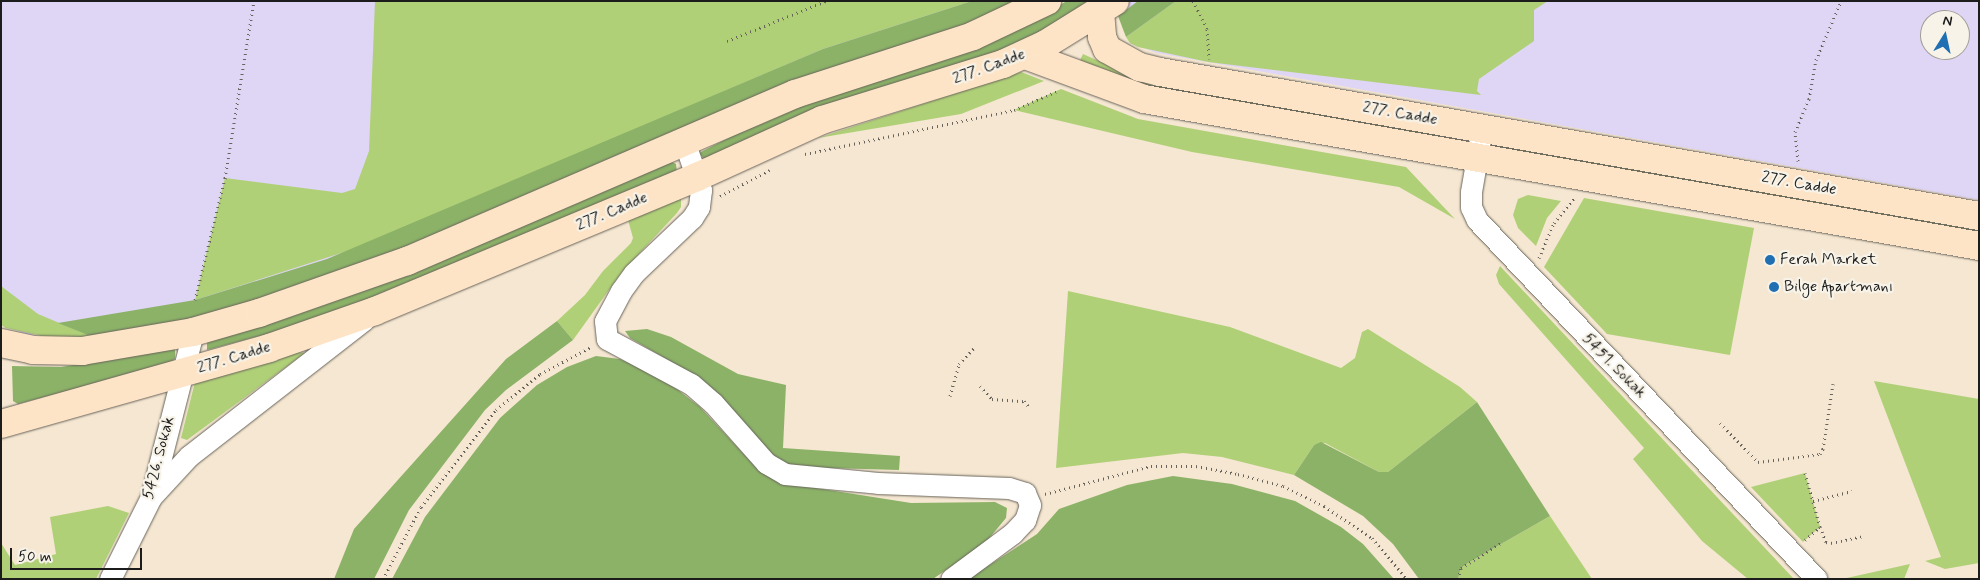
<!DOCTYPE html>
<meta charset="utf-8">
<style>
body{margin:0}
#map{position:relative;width:1980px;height:580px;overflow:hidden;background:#f5e7d1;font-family:Mynerve,sans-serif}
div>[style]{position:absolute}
.built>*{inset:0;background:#dfd5f5}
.green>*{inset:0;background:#b0d078}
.forest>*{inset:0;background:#8cb268}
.path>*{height:3px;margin-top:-1.5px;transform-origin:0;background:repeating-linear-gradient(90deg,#68635b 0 1px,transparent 0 5px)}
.roads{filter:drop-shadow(0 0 1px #68635b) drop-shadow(0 0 1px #68635b)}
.street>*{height:21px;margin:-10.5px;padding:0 10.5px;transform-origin:10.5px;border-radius:10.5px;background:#fff}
.secondary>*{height:28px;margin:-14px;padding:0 14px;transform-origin:14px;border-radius:14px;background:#fee4c6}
.dots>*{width:14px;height:14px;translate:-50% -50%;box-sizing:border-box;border:2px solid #f7f3e8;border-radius:50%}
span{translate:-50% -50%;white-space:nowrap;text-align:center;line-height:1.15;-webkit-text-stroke:4.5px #f7f3e8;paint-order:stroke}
.street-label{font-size:16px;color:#1c1c1c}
.poi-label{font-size:16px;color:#1c1c1c}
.left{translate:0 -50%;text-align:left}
.frame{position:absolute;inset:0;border:2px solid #1c1c1c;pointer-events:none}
.north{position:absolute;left:1920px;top:10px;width:50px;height:50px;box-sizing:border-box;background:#f7f3e8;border:1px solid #9f9d96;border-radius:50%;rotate:10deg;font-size:14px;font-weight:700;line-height:20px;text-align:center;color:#1c1c1c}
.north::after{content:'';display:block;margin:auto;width:18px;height:22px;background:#1f6fb2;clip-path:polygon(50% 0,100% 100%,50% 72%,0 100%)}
.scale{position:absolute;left:10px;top:548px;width:132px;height:22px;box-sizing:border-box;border:2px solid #1c1c1c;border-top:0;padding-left:6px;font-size:15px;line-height:18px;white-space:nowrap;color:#1c1c1c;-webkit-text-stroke:4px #f7f3e8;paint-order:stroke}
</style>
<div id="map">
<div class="built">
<i style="clip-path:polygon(1px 1px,1025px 1px,367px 267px,29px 335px,1px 325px)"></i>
<i style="clip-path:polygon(evenodd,1113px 1px,1979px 1px,1979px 200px,1157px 53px,1130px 43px,1113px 1px,1930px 20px,1960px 20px,1960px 50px,1930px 50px,1930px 20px)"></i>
</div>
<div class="green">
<i style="clip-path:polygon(375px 1px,972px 1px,823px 49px,363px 246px,195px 300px,225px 178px,342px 193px,355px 189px,369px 151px)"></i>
<i style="clip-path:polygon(1176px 1px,1548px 1px,1534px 10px,1534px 41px,1479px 79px,1477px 91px,1481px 95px,1208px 62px,1138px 47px,1130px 43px,1126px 37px)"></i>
<i style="clip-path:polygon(1083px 54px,1141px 80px,1439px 134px,1438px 141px,1140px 87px,1080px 60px)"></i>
<i style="clip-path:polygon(1021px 72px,1044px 81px,961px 114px,818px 138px)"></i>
<i style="clip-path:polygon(1061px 89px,1138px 119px,1406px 167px,1455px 219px,1399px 187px,1192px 152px,1014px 110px)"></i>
<i style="clip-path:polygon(1497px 145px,1979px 227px,1979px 235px,1496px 151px)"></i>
<i style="clip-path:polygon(1528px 195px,1561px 201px,1547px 218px,1536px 246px,1518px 228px,1513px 215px,1518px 199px)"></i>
<i style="clip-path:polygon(681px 198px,681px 207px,677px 213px,622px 272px,573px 340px,557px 321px,585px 295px,603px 271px,631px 243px,633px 238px,628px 220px)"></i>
<i style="clip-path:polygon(1584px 198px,1754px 228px,1730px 355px,1607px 334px,1544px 267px)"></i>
<i style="clip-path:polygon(1500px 266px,1794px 579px,1748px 579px,1702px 541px,1633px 459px,1644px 448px,1499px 284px,1496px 275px)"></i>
<i style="clip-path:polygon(1px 286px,38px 314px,95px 338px,51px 338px,6px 328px,1px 325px)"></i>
<i style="clip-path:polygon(1068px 291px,1230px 327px,1341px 368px,1355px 358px,1362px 332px,1368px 329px,1460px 387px,1477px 402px,1388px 472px,1379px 472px,1325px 443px,1314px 445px,1294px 475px,1222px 457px,1183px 453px,1056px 468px)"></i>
<i style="clip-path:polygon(297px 352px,305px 353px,187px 440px,181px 438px,195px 382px)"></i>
<i style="clip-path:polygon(1874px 381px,1979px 399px,1979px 563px,1945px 569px,1925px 561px,1941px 557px)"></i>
<i style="clip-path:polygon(1805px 473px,1820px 527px,1803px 542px,1751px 487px)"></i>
<i style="clip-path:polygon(108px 506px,129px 513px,96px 579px,1px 579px,1px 543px,15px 565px,56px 554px,50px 517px)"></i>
<i style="clip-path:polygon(1550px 516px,1592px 579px,1458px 579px,1461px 568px,1468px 563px)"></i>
<i style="clip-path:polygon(1910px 564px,1904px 579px,1842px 579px)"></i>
</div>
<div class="forest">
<i style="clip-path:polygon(972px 1px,1025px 1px,367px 267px,234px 312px,95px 338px,58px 323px,195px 300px,327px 259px,823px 49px)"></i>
<i style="clip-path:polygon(1067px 1px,1094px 1px,1017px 45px,704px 159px,699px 153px,795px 104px,1036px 18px)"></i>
<i style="clip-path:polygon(1138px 1px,1176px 1px,1126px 37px,1118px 16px)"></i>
<i style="clip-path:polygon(672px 162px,676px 164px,677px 173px,387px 292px,275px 332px,207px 350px,207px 342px,415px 269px)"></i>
<i style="clip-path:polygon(557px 321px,573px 340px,506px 390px,485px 410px,409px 510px,374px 579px,334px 579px,354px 529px,506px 359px)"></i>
<i style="clip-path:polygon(647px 329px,671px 337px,738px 374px,786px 385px,783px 448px,900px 456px,899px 470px,795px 467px,776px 459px,697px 377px,630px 338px,625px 331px)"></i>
<i style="clip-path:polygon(172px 349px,175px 349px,175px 358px,171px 364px,18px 404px,13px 401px,12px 366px,61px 367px)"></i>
<i style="clip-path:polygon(596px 356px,620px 359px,664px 379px,700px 407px,755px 466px,778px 482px,911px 503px,995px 502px,1007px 508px,1006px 518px,986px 542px,933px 579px,392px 579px,425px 517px,500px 418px,537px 385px,567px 367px)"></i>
<i style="clip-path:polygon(1477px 402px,1550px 516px,1468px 563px,1461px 568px,1458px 579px,1419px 579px,1393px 544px,1363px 516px,1294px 475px,1314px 445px,1321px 442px,1379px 472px,1388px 472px)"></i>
<i style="clip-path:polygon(1173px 476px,1232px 484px,1295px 501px,1341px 527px,1363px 544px,1394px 579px,968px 579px,1037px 534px,1059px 509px,1127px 485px)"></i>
</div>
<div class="path">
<i style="left:1193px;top:1px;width:31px;rotate:63deg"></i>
<i style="left:1207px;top:29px;width:30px;rotate:86deg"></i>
<i style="left:727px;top:41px;width:107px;rotate:-22deg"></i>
<i style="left:805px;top:154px;width:214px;rotate:-11.9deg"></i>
<i style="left:1014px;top:110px;width:47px;rotate:-23.8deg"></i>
<i style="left:1798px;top:161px;width:29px;rotate:-96deg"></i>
<i style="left:1795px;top:132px;width:36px;rotate:-67deg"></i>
<i style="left:1809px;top:99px;width:40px;rotate:-80deg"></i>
<i style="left:1816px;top:60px;width:64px;rotate:-67deg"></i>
<i style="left:720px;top:196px;width:56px;rotate:-27.5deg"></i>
<i style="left:1539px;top:258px;width:38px;rotate:-67deg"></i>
<i style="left:1554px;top:223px;width:33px;rotate:-51deg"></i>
<i style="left:195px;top:300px;width:126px;rotate:-76.2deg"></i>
<i style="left:225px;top:178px;width:179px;rotate:-80.7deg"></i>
<i style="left:980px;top:386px;width:18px;rotate:47deg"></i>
<i style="left:992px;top:399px;width:32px;rotate:4deg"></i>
<i style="left:1024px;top:401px;width:9px;rotate:49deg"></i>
<i style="left:950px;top:396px;width:33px;rotate:-74deg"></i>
<i style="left:959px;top:364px;width:22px;rotate:-47deg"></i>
<i style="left:1720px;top:423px;width:54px;rotate:45.7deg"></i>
<i style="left:1758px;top:462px;width:63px;rotate:-7.4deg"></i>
<i style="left:1820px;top:454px;width:6px;rotate:-59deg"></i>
<i style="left:1823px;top:449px;width:66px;rotate:-81.3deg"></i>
<i style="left:1045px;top:494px;width:110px;rotate:-14.8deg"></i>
<i style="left:1151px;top:466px;width:45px"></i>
<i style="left:1196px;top:466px;width:43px;rotate:10.8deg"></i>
<i style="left:1238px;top:474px;width:47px;rotate:14.9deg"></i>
<i style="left:1283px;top:486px;width:46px;rotate:26deg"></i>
<i style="left:1324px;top:506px;width:58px;rotate:33.7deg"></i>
<i style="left:1372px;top:538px;width:54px;rotate:49.5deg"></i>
<i style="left:1813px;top:501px;width:40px;rotate:-14.4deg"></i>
<i style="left:1820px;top:527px;width:16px;rotate:68deg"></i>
<i style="left:1826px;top:542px;width:5px;rotate:11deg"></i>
<i style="left:1831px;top:543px;width:33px;rotate:-12deg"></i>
<i style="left:1805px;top:540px;width:20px;rotate:-41deg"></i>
<i style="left:1820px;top:527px;width:56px;rotate:-105.5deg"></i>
<i style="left:383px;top:579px;width:81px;rotate:-62.2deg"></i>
<i style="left:421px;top:507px;width:123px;rotate:-52.3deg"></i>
<i style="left:496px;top:410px;width:57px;rotate:-39.3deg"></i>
<i style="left:540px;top:374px;width:58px;rotate:-27.9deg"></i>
<i style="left:1458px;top:579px;width:11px;rotate:-75deg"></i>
<i style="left:1461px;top:568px;width:47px;rotate:-32deg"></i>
</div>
<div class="roads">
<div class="street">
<i style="left:1482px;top:128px;width:65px;rotate:99.8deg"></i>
<i style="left:1471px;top:192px;width:15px;rotate:90deg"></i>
<i style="left:1471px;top:207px;width:14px;rotate:65deg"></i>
<i style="left:1477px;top:220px;width:494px;rotate:46.6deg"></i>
<i style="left:685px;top:144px;width:49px;rotate:70.8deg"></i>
<i style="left:701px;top:190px;width:17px;rotate:97deg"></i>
<i style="left:699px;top:207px;width:13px;rotate:122deg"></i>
<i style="left:692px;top:218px;width:80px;rotate:136.5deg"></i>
<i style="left:634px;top:273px;width:22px;rotate:126deg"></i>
<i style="left:621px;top:291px;width:34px;rotate:118deg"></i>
<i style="left:605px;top:321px;width:18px;rotate:84deg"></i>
<i style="left:607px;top:339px;width:95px;rotate:28.2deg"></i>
<i style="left:691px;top:384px;width:29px;rotate:41deg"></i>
<i style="left:713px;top:403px;width:80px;rotate:48.5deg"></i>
<i style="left:766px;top:463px;width:22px;rotate:30deg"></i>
<i style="left:785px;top:474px;width:93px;rotate:5.5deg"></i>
<i style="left:878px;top:483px;width:131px;rotate:2.2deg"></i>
<i style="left:1009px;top:488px;width:17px;rotate:17deg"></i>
<i style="left:1025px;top:493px;width:13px;rotate:67deg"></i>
<i style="left:1030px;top:505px;width:16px;rotate:108deg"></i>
<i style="left:1025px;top:520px;width:18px;rotate:133deg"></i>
<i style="left:1013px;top:533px;width:77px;rotate:143.4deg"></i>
<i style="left:151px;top:497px;width:56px;rotate:-47.2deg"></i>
<i style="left:189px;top:456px;width:222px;rotate:-37.9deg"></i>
<i style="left:110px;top:579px;width:92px;rotate:-63.4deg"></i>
<i style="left:151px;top:497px;width:170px;rotate:-75.7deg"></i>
</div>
<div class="secondary">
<i style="left:1100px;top:12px;width:25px;rotate:85deg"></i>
<i style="left:1102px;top:37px;width:13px;rotate:67deg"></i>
<i style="left:1107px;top:49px;width:38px;rotate:29deg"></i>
<i style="left:1140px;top:67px;width:21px;rotate:14deg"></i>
<i style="left:1160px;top:72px;width:832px;rotate:9.97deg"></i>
<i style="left:1025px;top:55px;width:127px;rotate:20.3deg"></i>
<i style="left:1144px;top:99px;width:848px;rotate:9.98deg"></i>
<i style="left:1px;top:343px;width:33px;rotate:12deg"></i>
<i style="left:33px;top:350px;width:49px;rotate:1.2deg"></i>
<i style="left:82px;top:351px;width:113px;rotate:-9.7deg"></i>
<i style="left:193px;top:332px;width:69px;rotate:-16.1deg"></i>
<i style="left:259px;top:313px;width:157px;rotate:-19.4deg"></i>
<i style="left:407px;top:261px;width:422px;rotate:-23.3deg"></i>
<i style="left:795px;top:94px;width:187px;rotate:-18deg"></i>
<i style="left:973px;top:36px;width:82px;rotate:-25.3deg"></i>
<i style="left:1px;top:424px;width:279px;rotate:-15.8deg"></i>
<i style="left:269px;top:348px;width:112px;rotate:-19.2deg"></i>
<i style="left:375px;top:311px;width:349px;rotate:-22.6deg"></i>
<i style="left:697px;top:177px;width:137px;rotate:-24.5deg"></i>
<i style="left:822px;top:120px;width:189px;rotate:-17.2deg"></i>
<i style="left:1003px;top:64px;width:47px;rotate:-24.9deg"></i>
<i style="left:1046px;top:44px;width:81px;rotate:-31.9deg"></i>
</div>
</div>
<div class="dots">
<i style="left:1770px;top:260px;background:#1f6fb2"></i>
<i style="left:1774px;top:287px;background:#1f6fb2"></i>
</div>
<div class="street-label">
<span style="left:989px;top:67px;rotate:-20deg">277. Cadde</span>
<span style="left:1400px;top:114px;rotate:10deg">277. Cadde</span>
<span style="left:1799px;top:184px;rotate:10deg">277. Cadde</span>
<span style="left:612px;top:212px;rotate:-23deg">277. Cadde</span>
<span style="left:234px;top:358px;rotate:-17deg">277. Cadde</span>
<span style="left:1614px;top:366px;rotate:46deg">5451. Sokak</span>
<span style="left:159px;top:458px;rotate:-75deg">5426. Sokak</span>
</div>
<div class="poi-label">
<span class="left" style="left:1780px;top:260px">Ferah Market</span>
<span class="left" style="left:1784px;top:287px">Bilge Apartmanı</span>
</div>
<div class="frame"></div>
<div class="north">N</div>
<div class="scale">50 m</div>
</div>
